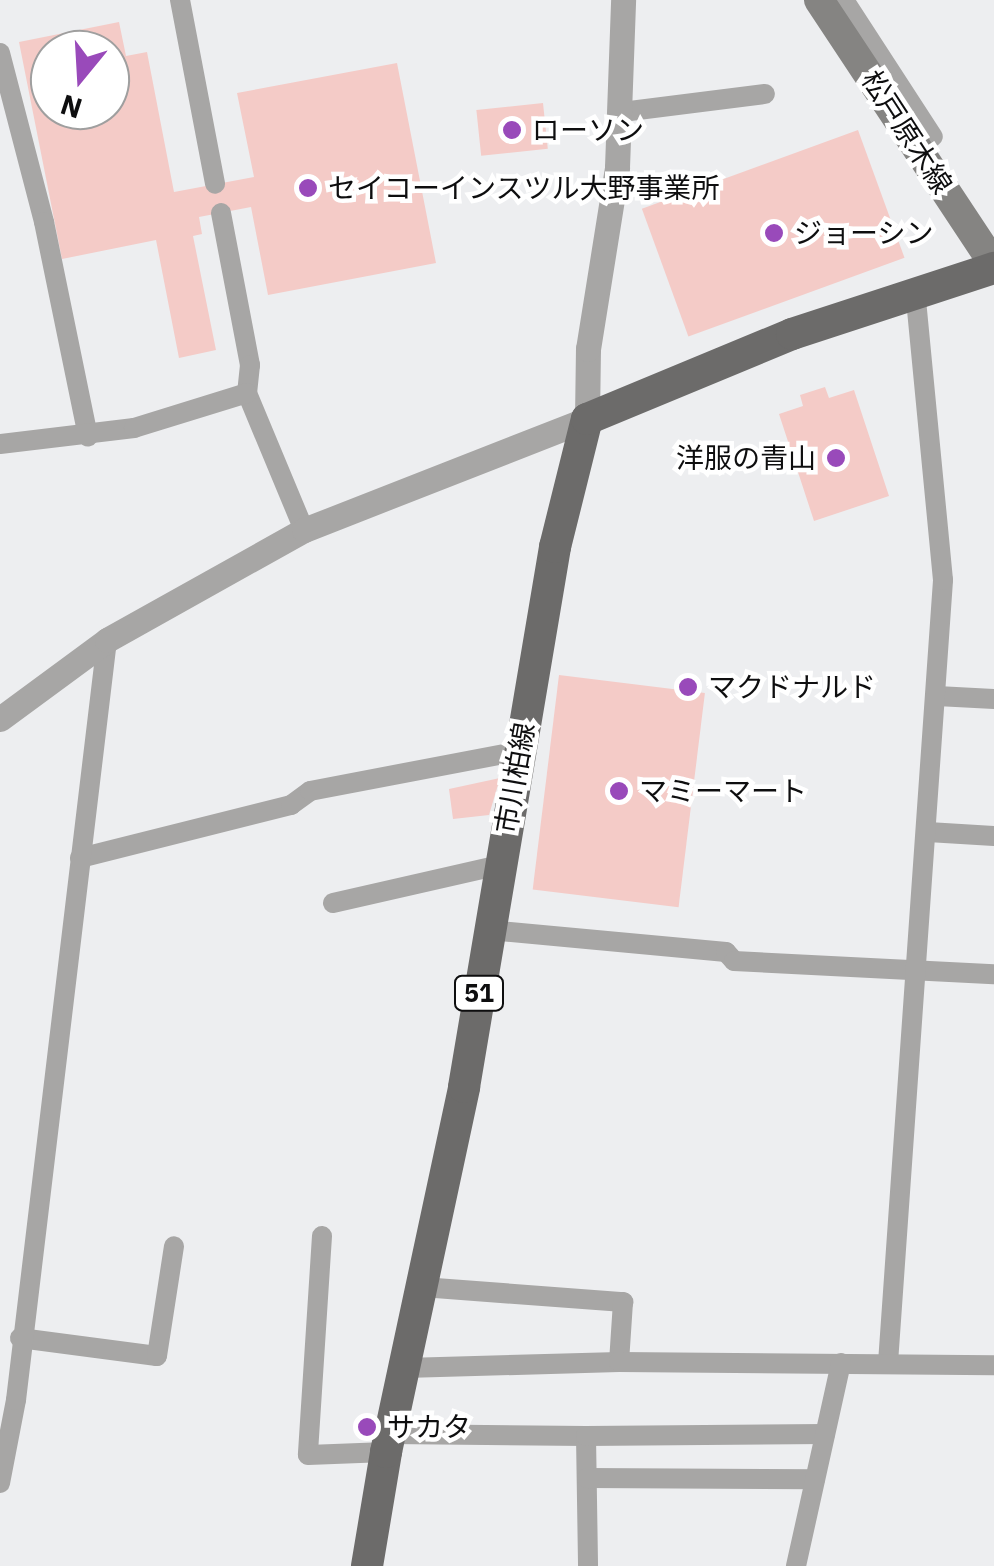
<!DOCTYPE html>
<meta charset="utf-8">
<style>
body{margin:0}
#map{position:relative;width:994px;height:1566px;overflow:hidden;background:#edeef0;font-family:"IBM Plex Sans","Noto Sans JP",sans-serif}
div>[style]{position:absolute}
.building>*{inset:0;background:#f4cbc7;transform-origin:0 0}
.minor>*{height:20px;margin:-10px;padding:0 10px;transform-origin:10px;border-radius:10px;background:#a7a6a5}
.tertiary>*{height:25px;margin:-12.5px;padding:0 12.5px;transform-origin:12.5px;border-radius:12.5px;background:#a7a6a5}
.secondary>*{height:30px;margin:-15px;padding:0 15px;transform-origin:15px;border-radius:15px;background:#858482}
.primary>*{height:32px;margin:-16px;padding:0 16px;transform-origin:16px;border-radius:16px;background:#6c6b6a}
.dots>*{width:28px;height:28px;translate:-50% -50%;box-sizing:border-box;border:5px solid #fff;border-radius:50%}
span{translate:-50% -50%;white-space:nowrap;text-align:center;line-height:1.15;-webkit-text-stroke:9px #fff;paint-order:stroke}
.shield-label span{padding:2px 8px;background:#fff;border:2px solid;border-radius:8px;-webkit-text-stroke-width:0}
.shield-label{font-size:25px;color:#0e0e0f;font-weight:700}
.poi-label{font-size:28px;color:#0e0e0f}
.left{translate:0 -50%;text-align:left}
.right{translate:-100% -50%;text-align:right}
.street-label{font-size:28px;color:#0e0e0f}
.north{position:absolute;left:30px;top:30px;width:100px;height:100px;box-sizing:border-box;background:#fff;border:2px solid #9f9f9f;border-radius:50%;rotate:198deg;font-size:28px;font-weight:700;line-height:40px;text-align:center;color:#0e0e0f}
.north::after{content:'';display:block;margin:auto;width:35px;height:45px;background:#994aba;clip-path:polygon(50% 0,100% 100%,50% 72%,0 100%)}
</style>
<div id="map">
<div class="building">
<i style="clip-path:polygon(evenodd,119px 22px,126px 56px,147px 52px,174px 192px,254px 177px,237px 93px,397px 63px,436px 263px,268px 295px,251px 207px,199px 217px,202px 234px,193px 236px,216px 350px,179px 358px,156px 240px,62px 259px,19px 42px,119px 22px,50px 50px,110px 50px,110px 110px,50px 110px,50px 50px)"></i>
<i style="left:543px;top:103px;width:46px;height:67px;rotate:84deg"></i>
<i style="left:858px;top:130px;width:136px;height:230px;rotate:70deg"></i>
<i style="clip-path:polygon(825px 387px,829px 398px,854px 390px,889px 496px,814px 521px,779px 414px,803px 406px,800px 395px)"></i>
<i style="left:559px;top:675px;width:147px;height:216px;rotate:7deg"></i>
<i style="clip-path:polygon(500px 778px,489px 815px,453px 819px,449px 789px)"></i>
</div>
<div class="minor">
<i style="left:180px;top:0;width:187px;rotate:79.2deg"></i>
<i style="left:844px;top:0;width:163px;rotate:57deg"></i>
<i style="left:0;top:53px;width:175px;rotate:75.4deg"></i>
<i style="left:44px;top:222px;width:219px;rotate:78.4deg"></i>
<i style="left:622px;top:112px;width:144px;rotate:-7.2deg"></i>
<i style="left:221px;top:213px;width:155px;rotate:79.2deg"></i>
<i style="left:250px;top:365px;width:28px;rotate:96deg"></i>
<i style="left:247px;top:393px;width:148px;rotate:67.4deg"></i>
<i style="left:0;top:444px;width:135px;rotate:-6.8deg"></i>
<i style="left:134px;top:428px;width:118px;rotate:-17.2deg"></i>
<i style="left:937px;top:696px;width:57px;rotate:3deg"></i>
<i style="left:928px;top:832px;width:66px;rotate:3.5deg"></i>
<i style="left:80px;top:858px;width:218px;rotate:-14.1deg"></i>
<i style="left:291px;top:805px;width:24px;rotate:-36deg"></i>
<i style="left:310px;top:791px;width:213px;rotate:-10.8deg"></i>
<i style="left:333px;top:903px;width:171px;rotate:-12.8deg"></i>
<i style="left:489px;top:930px;width:238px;rotate:5.3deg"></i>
<i style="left:726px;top:952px;width:12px;rotate:48deg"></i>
<i style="left:734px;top:961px;width:260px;rotate:2.9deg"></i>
<i style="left:322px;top:1236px;width:219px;rotate:93.7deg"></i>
<i style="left:308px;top:1455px;width:78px;rotate:-2.2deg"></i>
<i style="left:422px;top:1287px;width:202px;rotate:4.3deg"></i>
<i style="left:623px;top:1302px;width:60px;rotate:93.8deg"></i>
<i style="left:20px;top:1338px;width:138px;rotate:7.5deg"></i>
<i style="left:157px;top:1356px;width:111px;rotate:-81.2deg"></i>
<i style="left:888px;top:1363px;width:785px;rotate:-85.98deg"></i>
<i style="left:943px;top:580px;width:290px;rotate:-95.5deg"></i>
<i style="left:405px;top:1368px;width:214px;rotate:-1.6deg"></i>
<i style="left:619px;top:1362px;width:375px;rotate:0.5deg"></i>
<i style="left:390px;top:1434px;width:196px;rotate:0.6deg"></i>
<i style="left:586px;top:1436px;width:130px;rotate:89.1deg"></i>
<i style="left:586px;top:1436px;width:239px;rotate:-0.5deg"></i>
<i style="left:587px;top:1478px;width:228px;rotate:0.3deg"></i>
<i style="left:0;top:1483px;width:85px;rotate:-79.1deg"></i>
<i style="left:16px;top:1400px;width:765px;rotate:-83.17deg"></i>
<i style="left:796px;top:1566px;width:208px;rotate:-77.5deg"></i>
</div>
<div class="tertiary">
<i style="left:0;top:719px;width:133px;rotate:-36.4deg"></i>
<i style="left:107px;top:640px;width:226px;rotate:-29.2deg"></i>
<i style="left:304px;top:530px;width:304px;rotate:-21.4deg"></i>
<i style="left:587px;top:419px;width:70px;rotate:-89.2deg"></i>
<i style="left:588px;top:349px;width:184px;rotate:-80.9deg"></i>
<i style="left:617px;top:167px;width:167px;rotate:-87.9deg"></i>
</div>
<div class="secondary">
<i style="left:819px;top:0;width:317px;rotate:56.5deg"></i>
</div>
<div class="primary">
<i style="left:367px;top:1566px;width:116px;rotate:-80.5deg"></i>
<i style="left:386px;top:1452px;width:373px;rotate:-77.9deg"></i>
<i style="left:464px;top:1087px;width:548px;rotate:-80.43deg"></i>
<i style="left:555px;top:547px;width:132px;rotate:-76deg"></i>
<i style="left:587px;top:419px;width:222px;rotate:-22.5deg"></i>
<i style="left:792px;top:334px;width:213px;rotate:-18.1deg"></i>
</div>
<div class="dots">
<i style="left:512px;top:130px;background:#994aba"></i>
<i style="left:308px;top:188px;background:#994aba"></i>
<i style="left:774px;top:233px;background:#994aba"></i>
<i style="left:836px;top:458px;background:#994aba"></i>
<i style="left:688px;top:687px;background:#994aba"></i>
<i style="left:619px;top:791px;background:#994aba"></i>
<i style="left:367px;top:1427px;background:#994aba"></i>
</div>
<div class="shield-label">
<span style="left:479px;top:993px">51</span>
</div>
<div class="poi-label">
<span class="left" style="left:532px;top:130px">ローソン</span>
<span class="left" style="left:328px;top:188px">セイコーインスツル大野事業所</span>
<span class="left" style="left:794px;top:233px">ジョーシン</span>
<span class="right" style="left:816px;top:458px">洋服の青山</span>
<span class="left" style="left:708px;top:687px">マクドナルド</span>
<span class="left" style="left:639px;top:791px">マミーマート</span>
<span class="left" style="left:387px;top:1427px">サカタ</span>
</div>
<div class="street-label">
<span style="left:907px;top:132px;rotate:57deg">松戸原木線</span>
<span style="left:515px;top:778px;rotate:-80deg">市川柏線</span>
</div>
<div class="north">N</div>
</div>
